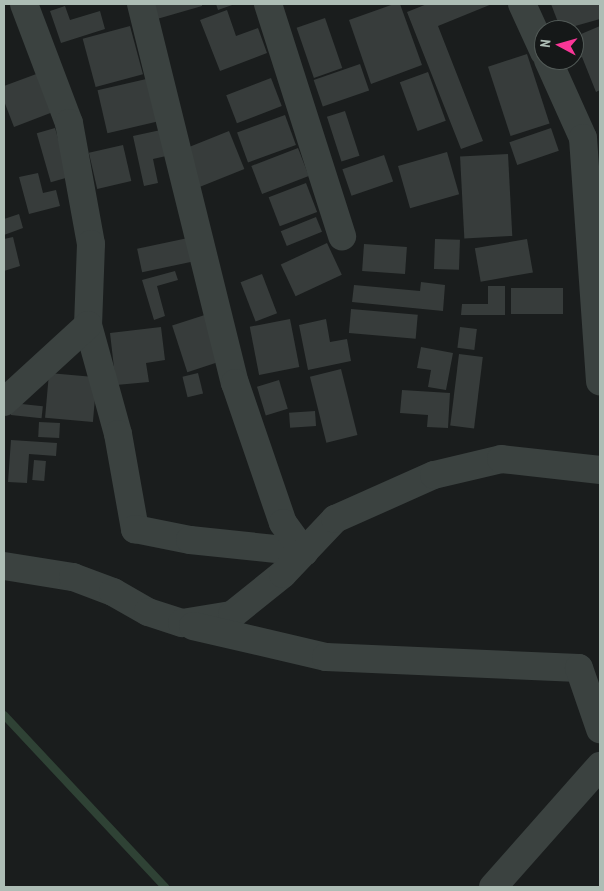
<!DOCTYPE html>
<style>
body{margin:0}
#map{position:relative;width:604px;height:891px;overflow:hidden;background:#1a1d1d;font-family:"PT Sans Narrow",sans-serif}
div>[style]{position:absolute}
.stream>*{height:8px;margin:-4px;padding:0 4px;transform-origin:4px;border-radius:4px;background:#2f4235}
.building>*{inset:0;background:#373c3b;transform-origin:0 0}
.minor>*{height:28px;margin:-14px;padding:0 14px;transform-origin:14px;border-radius:14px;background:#3b4240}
span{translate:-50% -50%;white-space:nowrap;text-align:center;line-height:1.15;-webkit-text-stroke:4px #151818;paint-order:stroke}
.frame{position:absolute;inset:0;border:5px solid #adbdb5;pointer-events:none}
.north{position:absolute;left:534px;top:20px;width:50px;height:50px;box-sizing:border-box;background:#151818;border:1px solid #525a57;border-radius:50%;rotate:276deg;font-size:14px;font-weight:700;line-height:20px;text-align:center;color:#adbdb5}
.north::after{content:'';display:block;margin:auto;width:18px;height:22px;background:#f93697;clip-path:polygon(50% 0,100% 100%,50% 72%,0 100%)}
</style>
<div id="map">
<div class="stream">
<i style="left:4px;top:715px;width:236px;rotate:46.9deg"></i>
</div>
<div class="building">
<i style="clip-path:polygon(153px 4px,202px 4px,202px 6px,157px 19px)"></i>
<i style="clip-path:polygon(216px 4px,235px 4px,218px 10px)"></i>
<i style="clip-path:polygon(394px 4px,400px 4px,422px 65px,371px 84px,349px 20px)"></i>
<i style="clip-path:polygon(427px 4px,492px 4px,438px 26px,483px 141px,461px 149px,407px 12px)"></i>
<i style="clip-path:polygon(551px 4px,600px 4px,600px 19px,561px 30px)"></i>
<i style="clip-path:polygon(65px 6px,70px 20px,100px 11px,105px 29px,61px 43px,50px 11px)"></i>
<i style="clip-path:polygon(227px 10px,236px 36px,258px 28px,267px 53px,220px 71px,200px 20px)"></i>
<i style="left:325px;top:18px;width:53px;height:30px;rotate:71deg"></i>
<i style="left:130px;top:26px;width:50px;height:49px;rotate:75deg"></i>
<i style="clip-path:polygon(600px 26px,600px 90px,596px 92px,582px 57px,569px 62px,569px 60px,574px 60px,574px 37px)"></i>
<i style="left:527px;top:54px;width:73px;height:41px;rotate:72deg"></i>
<i style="left:360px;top:64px;width:28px;height:49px;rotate:71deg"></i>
<i style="left:428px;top:72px;width:52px;height:30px;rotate:70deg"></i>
<i style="clip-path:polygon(39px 73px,53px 112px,14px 127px,4px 101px,4px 86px)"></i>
<i style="left:155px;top:77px;width:44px;height:59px;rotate:77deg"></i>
<i style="left:271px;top:78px;width:30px;height:48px;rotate:69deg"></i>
<i style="left:345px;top:111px;width:47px;height:19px;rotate:72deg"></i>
<i style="left:285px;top:115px;width:32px;height:51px;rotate:70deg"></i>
<i style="left:55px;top:128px;width:51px;height:19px;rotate:74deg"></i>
<i style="clip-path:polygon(170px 128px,175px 154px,153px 159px,158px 183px,144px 186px,133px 136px)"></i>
<i style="left:551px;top:128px;width:24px;height:44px;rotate:71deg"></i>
<i style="left:229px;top:131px;width:41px;height:49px;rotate:68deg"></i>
<i style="left:123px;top:145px;width:37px;height:35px;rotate:77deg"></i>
<i style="left:298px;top:148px;width:30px;height:50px;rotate:69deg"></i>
<i style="left:447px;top:152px;width:44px;height:51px;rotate:74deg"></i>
<i style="left:508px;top:154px;width:82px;height:48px;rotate:87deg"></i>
<i style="left:384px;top:155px;width:28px;height:44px;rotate:71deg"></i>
<i style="clip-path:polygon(38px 173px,43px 193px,56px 190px,60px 206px,29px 214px,19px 177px)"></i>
<i style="left:306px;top:183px;width:31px;height:40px;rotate:69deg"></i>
<i style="clip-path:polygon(19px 214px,23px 228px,4px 235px,4px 219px)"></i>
<i style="left:316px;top:217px;width:16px;height:38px;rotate:68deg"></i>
<i style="clip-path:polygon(13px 237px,20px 266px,4px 271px,4px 239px)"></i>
<i style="left:188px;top:238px;width:24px;height:52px;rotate:78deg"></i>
<i style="left:435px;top:239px;width:25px;height:30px;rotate:2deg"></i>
<i style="left:527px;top:239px;width:34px;height:53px;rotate:80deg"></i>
<i style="left:327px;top:243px;width:35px;height:51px;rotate:65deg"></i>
<i style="left:364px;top:244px;width:43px;height:27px;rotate:4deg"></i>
<i style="clip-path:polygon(175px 271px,178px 280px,157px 286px,165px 316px,154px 320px,142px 280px)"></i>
<i style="left:262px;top:274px;width:42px;height:23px;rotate:69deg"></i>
<i style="clip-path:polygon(421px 282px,445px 285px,443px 311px,352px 302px,354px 285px,420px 291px)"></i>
<i style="clip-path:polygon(488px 286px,505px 286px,505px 315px,461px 315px,462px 304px,488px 304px)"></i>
<i style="left:563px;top:288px;width:26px;height:52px;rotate:90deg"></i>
<i style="left:351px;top:309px;width:67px;height:24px;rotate:5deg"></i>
<i style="left:214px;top:312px;width:49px;height:44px;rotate:72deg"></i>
<i style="left:290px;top:319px;width:49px;height:41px;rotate:79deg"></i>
<i style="clip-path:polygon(326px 319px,330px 342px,347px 339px,351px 361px,308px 370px,299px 325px)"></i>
<i style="clip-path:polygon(161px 327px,165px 360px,146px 363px,149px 382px,116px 385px,110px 333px)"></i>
<i style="left:460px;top:327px;width:17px;height:21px;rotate:7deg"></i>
<i style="clip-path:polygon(421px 347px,453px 353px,446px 390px,428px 387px,431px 370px,417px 368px)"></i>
<i style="left:459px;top:354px;width:24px;height:72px;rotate:7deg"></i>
<i style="left:341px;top:369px;width:68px;height:32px;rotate:76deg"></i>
<i style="left:49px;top:373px;width:48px;height:45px;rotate:5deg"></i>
<i style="left:198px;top:373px;width:21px;height:16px;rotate:76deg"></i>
<i style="left:279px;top:380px;width:30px;height:23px;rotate:73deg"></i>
<i style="clip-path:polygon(402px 390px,450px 393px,448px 428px,427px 427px,428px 415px,400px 413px)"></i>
<i style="left:12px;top:403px;width:31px;height:12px;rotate:6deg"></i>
<i style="left:315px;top:411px;width:15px;height:26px;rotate:86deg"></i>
<i style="left:39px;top:422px;width:21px;height:15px;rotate:3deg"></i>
<i style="clip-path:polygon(11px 440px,57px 443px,56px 456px,29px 454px,27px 483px,8px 482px)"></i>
<i style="left:34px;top:460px;width:12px;height:20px;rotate:5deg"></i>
</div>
<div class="minor">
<i style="left:24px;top:4px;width:127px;rotate:69.3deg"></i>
<i style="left:69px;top:123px;width:123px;rotate:79.7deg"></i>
<i style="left:91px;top:244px;width:81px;rotate:92.1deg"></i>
<i style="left:88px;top:325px;width:113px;rotate:74.6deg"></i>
<i style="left:118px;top:434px;width:97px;rotate:79.9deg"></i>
<i style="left:135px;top:529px;width:56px;rotate:11.3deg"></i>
<i style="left:190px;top:540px;width:115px;rotate:6deg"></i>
<i style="left:141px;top:4px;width:390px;rotate:76.1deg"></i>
<i style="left:235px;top:383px;width:148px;rotate:71.1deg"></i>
<i style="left:283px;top:523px;width:36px;rotate:54deg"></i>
<i style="left:268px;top:4px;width:244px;rotate:72.3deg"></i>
<i style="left:522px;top:4px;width:53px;rotate:65.4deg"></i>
<i style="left:548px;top:60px;width:85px;rotate:65.8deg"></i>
<i style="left:583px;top:138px;width:244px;rotate:86deg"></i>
<i style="left:4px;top:402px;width:114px;rotate:-42.5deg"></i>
<i style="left:4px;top:566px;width:70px;rotate:9.1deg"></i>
<i style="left:73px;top:577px;width:43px;rotate:20.6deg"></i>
<i style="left:113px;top:592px;width:40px;rotate:29.7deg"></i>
<i style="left:148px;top:612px;width:36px;rotate:18deg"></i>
<i style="left:182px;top:623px;width:51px;rotate:-9.1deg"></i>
<i style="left:232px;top:615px;width:65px;rotate:-38.8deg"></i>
<i style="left:283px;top:574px;width:76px;rotate:-46.6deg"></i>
<i style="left:335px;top:519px;width:108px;rotate:-24deg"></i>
<i style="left:434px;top:475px;width:69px;rotate:-13.4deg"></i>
<i style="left:501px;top:459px;width:100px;rotate:6.3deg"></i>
<i style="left:193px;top:626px;width:137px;rotate:13.1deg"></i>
<i style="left:326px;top:657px;width:253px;rotate:2.5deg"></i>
<i style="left:579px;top:668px;width:65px;rotate:71deg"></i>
<i style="left:493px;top:887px;width:162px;rotate:-48.5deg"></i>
</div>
<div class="frame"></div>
<div class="north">N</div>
</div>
